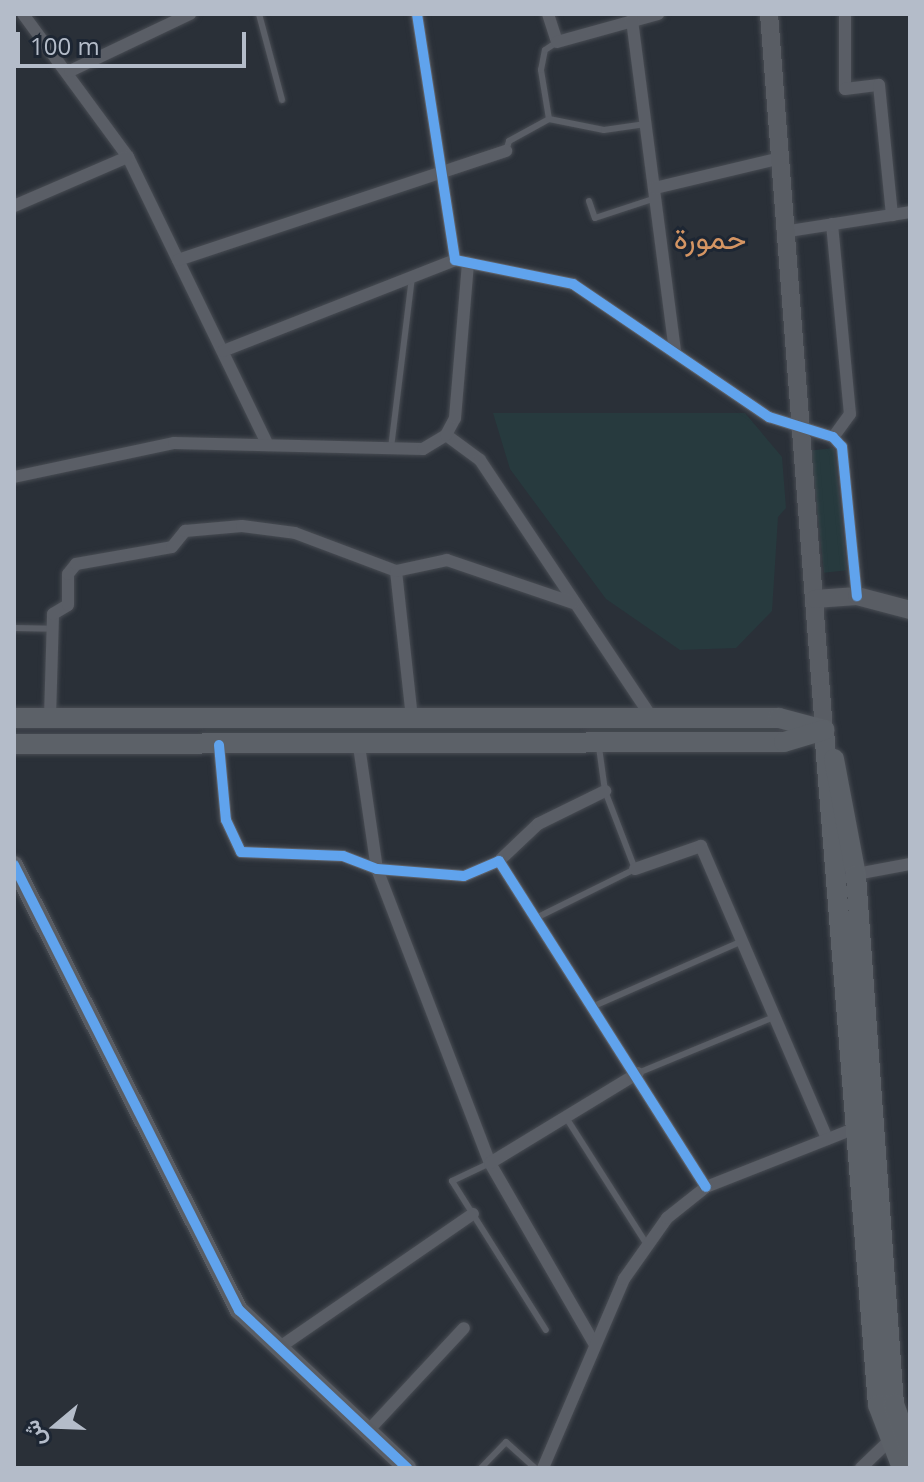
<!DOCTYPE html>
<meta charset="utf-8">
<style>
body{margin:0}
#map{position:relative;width:924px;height:1482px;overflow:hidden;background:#2a3038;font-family:"Open Sans",Vazirmatn,sans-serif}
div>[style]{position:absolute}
.green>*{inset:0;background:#273a3e;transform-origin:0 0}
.roads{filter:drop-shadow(0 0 2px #484c53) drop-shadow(0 0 2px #484c53)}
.lane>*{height:6px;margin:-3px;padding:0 3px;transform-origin:3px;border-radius:3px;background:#5a5e66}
.street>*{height:12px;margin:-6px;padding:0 6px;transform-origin:6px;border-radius:6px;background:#5a5e66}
.secondary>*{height:18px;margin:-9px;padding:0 9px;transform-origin:9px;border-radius:9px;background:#595d64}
.primary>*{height:20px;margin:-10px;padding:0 10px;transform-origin:10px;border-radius:10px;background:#5c6168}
.cycleway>*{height:10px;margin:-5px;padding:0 5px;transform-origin:5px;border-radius:5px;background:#60a3ed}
span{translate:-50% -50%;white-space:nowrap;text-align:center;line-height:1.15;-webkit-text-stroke:6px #1d2633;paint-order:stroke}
.quarter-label{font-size:30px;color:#d59563}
.frame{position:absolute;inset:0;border:16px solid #b4bcc9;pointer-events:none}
.north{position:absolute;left:16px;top:1386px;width:80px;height:80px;-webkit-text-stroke:6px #1d2633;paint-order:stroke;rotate:251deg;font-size:22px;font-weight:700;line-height:32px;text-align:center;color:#b4bcc9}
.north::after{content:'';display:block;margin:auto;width:28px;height:36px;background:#b4bcc9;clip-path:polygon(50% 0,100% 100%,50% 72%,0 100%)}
.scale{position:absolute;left:16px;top:32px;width:230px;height:36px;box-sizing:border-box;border:4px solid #b4bcc9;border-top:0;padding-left:10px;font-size:24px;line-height:28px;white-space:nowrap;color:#b4bcc9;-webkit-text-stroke:6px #1d2633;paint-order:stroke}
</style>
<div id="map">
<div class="green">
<i style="clip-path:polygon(493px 413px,745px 413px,782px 457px,786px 508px,778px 517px,772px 611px,736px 648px,680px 650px,606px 599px,510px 469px)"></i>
<i style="left:834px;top:448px;width:123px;height:23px;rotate:84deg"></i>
</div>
<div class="roads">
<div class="lane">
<i style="left:259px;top:14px;width:89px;rotate:75deg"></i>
<i style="left:549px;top:119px;width:50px;rotate:-99.3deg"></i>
<i style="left:541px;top:70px;width:20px;rotate:-79deg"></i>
<i style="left:545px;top:50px;width:14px;rotate:-34deg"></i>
<i style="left:506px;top:151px;width:10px;rotate:-73deg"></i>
<i style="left:509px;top:141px;width:46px;rotate:-28.8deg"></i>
<i style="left:549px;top:119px;width:56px;rotate:11.3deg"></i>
<i style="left:604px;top:130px;width:42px;rotate:-8.1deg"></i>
<i style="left:589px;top:201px;width:18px;rotate:71deg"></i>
<i style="left:595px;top:218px;width:64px;rotate:-18.2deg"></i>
<i style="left:391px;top:448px;width:171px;rotate:-83deg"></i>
<i style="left:14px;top:628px;width:39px;rotate:1deg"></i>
<i style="left:538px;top:917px;width:108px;rotate:-26.3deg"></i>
<i style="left:635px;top:869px;width:84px;rotate:-111deg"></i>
<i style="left:605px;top:791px;width:44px;rotate:-97.8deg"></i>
<i style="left:594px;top:1006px;width:162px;rotate:-23.7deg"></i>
<i style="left:638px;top:1073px;width:147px;rotate:-22.4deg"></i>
<i style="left:565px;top:1116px;width:151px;rotate:57.5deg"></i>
<i style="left:490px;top:1163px;width:42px;rotate:154.7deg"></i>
<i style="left:452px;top:1181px;width:176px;rotate:57.8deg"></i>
<i style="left:481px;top:1468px;width:36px;rotate:-46deg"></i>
<i style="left:506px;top:1442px;width:39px;rotate:42deg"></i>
</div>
<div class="street">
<i style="left:23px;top:14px;width:177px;rotate:53.7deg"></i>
<i style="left:128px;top:157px;width:320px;rotate:64.1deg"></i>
<i style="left:417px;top:14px;width:249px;rotate:81.2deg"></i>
<i style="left:455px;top:260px;width:120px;rotate:11.5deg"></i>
<i style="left:573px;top:284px;width:237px;rotate:34.2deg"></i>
<i style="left:769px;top:417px;width:67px;rotate:17.4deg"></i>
<i style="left:833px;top:437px;width:13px;rotate:48deg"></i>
<i style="left:842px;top:447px;width:150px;rotate:84.3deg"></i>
<i style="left:548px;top:14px;width:29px;rotate:72deg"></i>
<i style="left:557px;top:42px;width:105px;rotate:-15.5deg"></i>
<i style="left:845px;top:14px;width:75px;rotate:90deg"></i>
<i style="left:845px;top:89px;width:34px;rotate:-7deg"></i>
<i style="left:879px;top:85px;width:131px;rotate:84.3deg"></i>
<i style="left:632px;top:20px;width:336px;rotate:82.6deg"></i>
<i style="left:70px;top:71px;width:133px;rotate:-25.4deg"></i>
<i style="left:655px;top:188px;width:125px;rotate:-13.4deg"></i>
<i style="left:14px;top:206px;width:124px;rotate:-23.3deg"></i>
<i style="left:832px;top:224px;width:191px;rotate:84.6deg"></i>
<i style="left:850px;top:414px;width:29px;rotate:126deg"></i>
<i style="left:783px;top:232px;width:129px;rotate:-8.9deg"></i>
<i style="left:178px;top:260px;width:346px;rotate:-18.4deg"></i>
<i style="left:223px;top:351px;width:249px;rotate:-21.4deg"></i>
<i style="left:446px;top:435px;width:42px;rotate:36.3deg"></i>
<i style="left:480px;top:460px;width:310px;rotate:56.3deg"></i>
<i style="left:14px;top:477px;width:164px;rotate:-12deg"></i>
<i style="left:174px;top:443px;width:249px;rotate:1.4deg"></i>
<i style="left:423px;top:449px;width:27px;rotate:-31deg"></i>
<i style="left:446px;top:435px;width:19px;rotate:-62deg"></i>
<i style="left:455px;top:418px;width:156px;rotate:-85.2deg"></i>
<i style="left:396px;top:571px;width:148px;rotate:83.8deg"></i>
<i style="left:50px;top:717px;width:103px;rotate:-88.3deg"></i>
<i style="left:53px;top:614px;width:17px;rotate:-31deg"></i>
<i style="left:68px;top:605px;width:31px;rotate:-90deg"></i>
<i style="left:68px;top:574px;width:13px;rotate:-51deg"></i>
<i style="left:76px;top:564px;width:97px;rotate:-10deg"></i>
<i style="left:172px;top:547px;width:21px;rotate:-51deg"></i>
<i style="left:185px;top:531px;width:57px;rotate:-5deg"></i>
<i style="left:242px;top:526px;width:53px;rotate:7.5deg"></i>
<i style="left:295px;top:533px;width:108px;rotate:20.6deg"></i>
<i style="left:396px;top:571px;width:52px;rotate:-12.2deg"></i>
<i style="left:447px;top:560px;width:133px;rotate:18.8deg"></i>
<i style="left:219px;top:745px;width:75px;rotate:84.7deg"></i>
<i style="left:226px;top:820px;width:35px;rotate:65deg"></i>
<i style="left:241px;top:852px;width:102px;rotate:2.2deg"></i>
<i style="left:343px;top:856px;width:36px;rotate:21deg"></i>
<i style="left:377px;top:869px;width:87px;rotate:4.6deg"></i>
<i style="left:464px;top:876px;width:38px;rotate:-23deg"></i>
<i style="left:499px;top:861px;width:386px;rotate:57.6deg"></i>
<i style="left:359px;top:746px;width:124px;rotate:81.7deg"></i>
<i style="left:377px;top:869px;width:315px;rotate:69deg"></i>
<i style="left:490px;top:1163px;width:208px;rotate:60deg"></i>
<i style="left:499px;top:861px;width:54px;rotate:-43.5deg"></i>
<i style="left:538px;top:824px;width:75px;rotate:-26.2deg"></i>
<i style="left:635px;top:869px;width:70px;rotate:-19.2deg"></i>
<i style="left:701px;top:846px;width:319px;rotate:66.7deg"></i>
<i style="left:851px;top:875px;width:60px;rotate:-10.6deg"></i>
<i style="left:490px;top:1163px;width:173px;rotate:-31.3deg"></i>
<i style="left:277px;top:1349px;width:238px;rotate:-34.6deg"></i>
<i style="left:367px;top:1432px;width:142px;rotate:-47deg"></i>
<i style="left:543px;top:1468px;width:206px;rotate:-66.8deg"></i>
<i style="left:624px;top:1279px;width:75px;rotate:-54.8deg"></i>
<i style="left:667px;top:1218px;width:50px;rotate:-38.5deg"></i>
<i style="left:706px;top:1187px;width:161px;rotate:-21.5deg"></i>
<i style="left:861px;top:1468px;width:39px;rotate:-44deg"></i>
</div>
<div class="secondary">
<i style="left:769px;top:14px;width:718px;rotate:85.61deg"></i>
<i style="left:815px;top:599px;width:42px;rotate:-4.1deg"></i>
<i style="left:857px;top:596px;width:55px;rotate:14.8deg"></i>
<i style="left:14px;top:865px;width:499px;rotate:63.2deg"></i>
<i style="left:239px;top:1310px;width:231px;rotate:43.2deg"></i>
</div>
<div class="primary">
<i style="left:14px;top:718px;width:765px"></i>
<i style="left:779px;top:718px;width:47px;rotate:14.9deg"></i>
<i style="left:824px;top:730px;width:677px;rotate:85.43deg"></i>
<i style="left:878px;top:1405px;width:67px;rotate:69.1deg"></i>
<i style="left:14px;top:744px;width:770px;rotate:-0.15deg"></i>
<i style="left:784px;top:742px;width:42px;rotate:-16.7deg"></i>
<i style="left:834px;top:759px;width:118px;rotate:79.3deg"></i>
<i style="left:856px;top:875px;width:530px;rotate:85.89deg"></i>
<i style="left:894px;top:1404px;width:47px;rotate:70deg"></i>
</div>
</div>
<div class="cycleway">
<i style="left:417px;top:14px;width:249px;rotate:81.2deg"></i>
<i style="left:455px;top:260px;width:120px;rotate:11.5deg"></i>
<i style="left:573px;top:284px;width:237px;rotate:34.2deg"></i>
<i style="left:769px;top:417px;width:67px;rotate:17.4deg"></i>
<i style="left:833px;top:437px;width:13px;rotate:48deg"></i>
<i style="left:842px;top:447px;width:150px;rotate:84.3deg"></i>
<i style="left:219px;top:745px;width:75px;rotate:84.7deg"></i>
<i style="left:226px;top:820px;width:35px;rotate:65deg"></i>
<i style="left:241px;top:852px;width:102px;rotate:2.2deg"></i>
<i style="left:343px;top:856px;width:36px;rotate:21deg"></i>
<i style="left:377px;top:869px;width:87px;rotate:4.6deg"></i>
<i style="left:464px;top:876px;width:38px;rotate:-23deg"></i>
<i style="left:499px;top:861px;width:386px;rotate:57.6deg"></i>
<i style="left:14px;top:865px;width:499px;rotate:63.2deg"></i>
<i style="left:239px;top:1310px;width:231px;rotate:43.2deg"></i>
</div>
<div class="quarter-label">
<span style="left:710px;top:238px">حمورة</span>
</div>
<div class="frame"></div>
<div class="north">ش</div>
<div class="scale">100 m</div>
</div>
